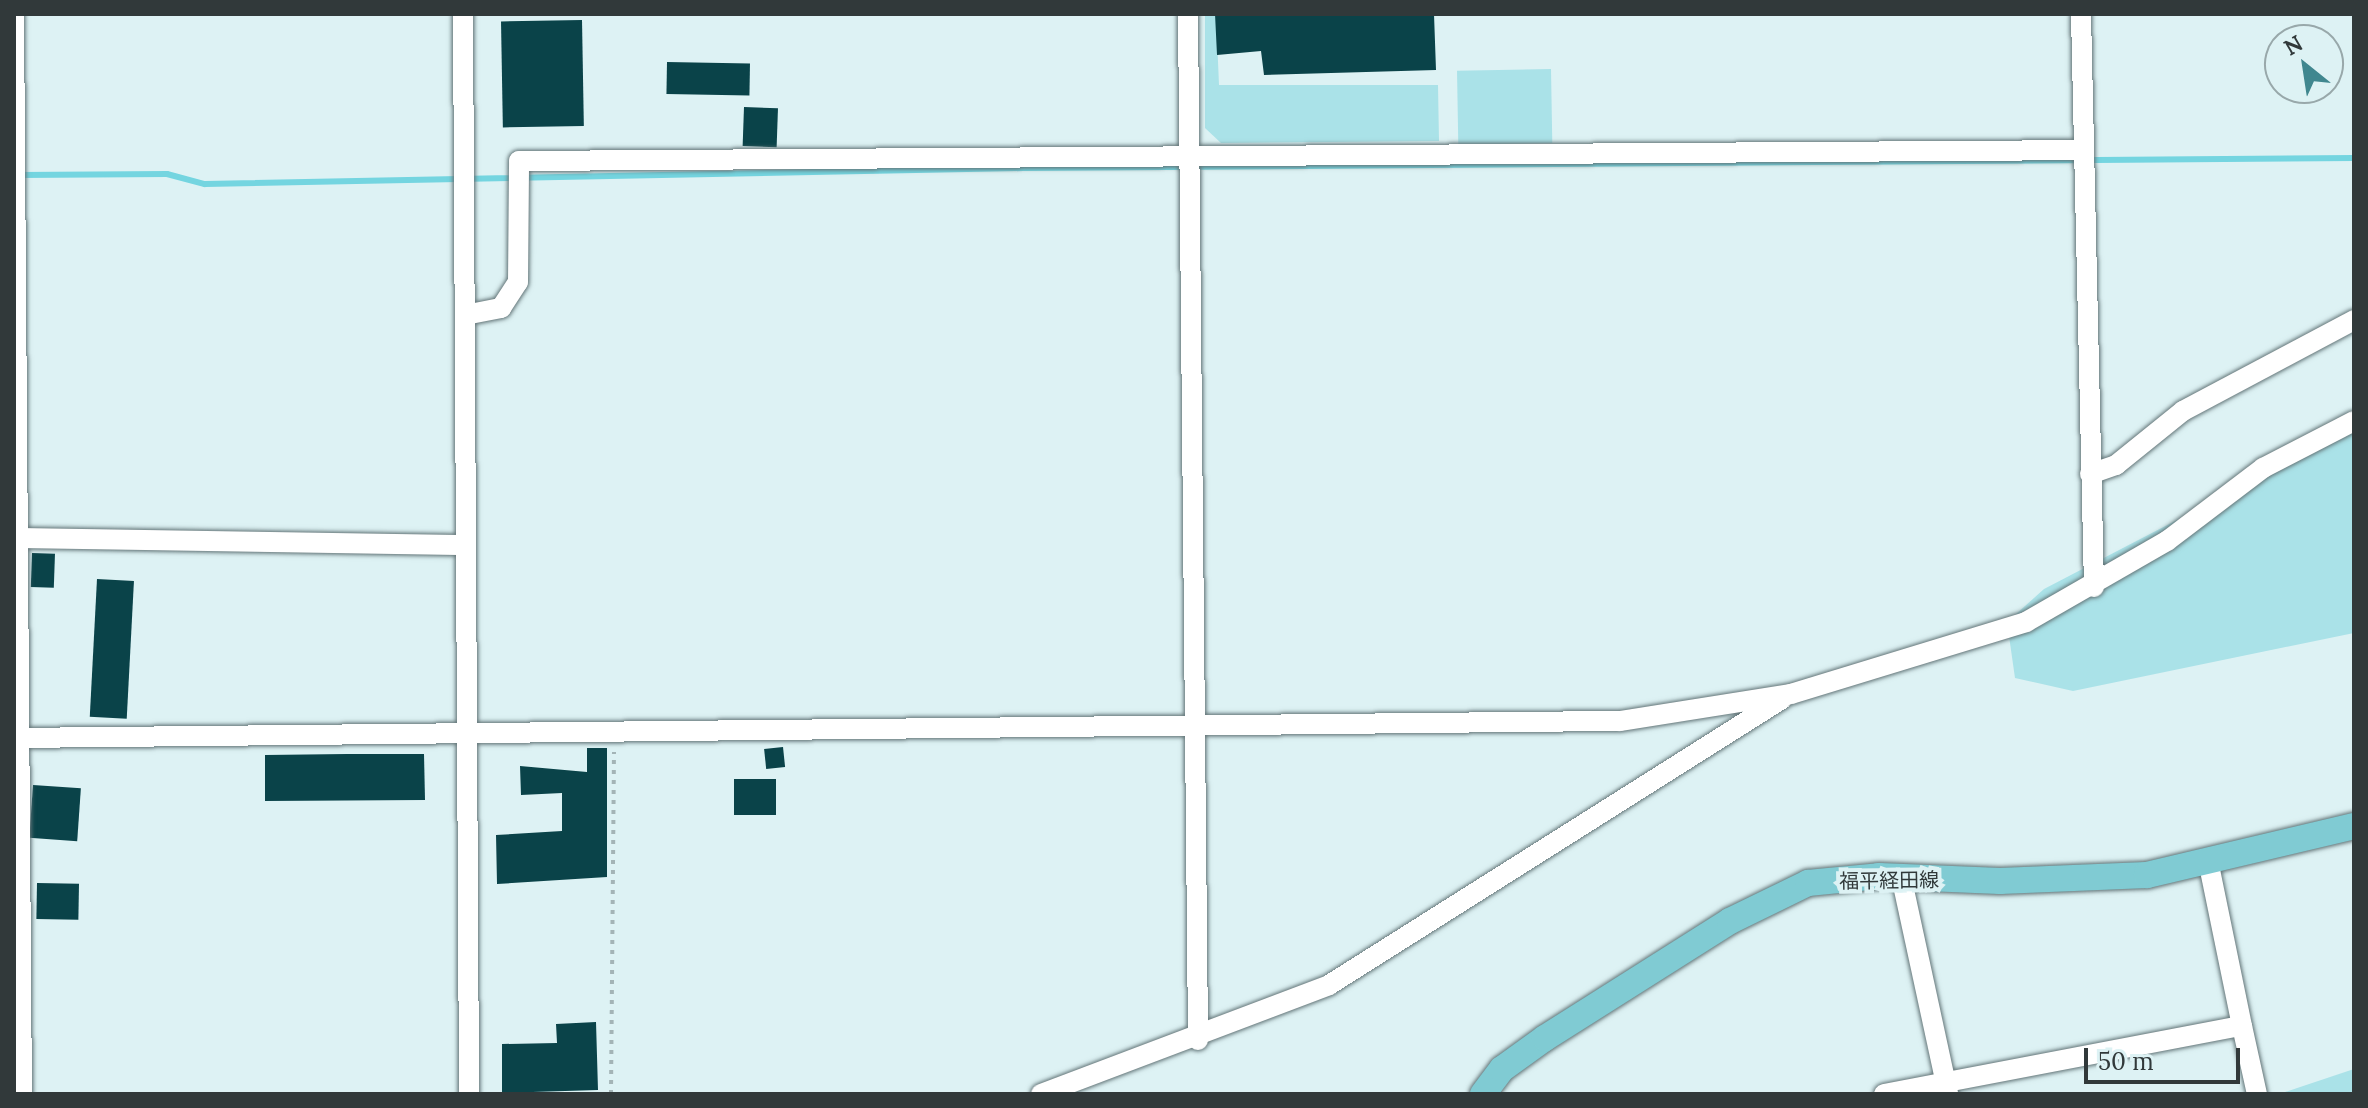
<!DOCTYPE html>
<meta charset="utf-8">
<style>
body{margin:0}
#map{position:relative;width:2368px;height:1108px;overflow:hidden;background:#ddf2f4;font-family:Lora,"Noto Sans JP",serif}
div>[style]{position:absolute}
.green>*{inset:0;background:#aae2e8;transform-origin:0 0}
.stream>*{height:6px;margin:-3px;padding:0 3px;transform-origin:3px;border-radius:3px;background:#74d5e0}
.building>*{inset:0;background:#0a4349;transform-origin:0 0}
.path>*{height:4px;margin-top:-2px;transform-origin:0;background:repeating-linear-gradient(90deg,#a3b4b6 0 4px,transparent 0 10px)}
.roads{filter:drop-shadow(0 0 2px #637578) drop-shadow(0 0 2px #637578)}
.minor>*{height:20px;margin:-10px;padding:0 10px;transform-origin:10px;border-radius:10px;background:#fff}
.major>*{height:26px;margin:-13px;padding:0 13px;transform-origin:13px;border-radius:13px;background:#80cbd3}
span{translate:-50% -50%;white-space:nowrap;text-align:center;line-height:1.15;-webkit-text-stroke:8px #ddf2f4;paint-order:stroke}
.street-label{font-size:20px;color:#31393a}
.frame{position:absolute;inset:0;border:16px solid #31393a;pointer-events:none}
.north{position:absolute;left:2264px;top:24px;width:80px;height:80px;box-sizing:border-box;background:#ddf2f4;border:2px solid #98a8aa;border-radius:50%;rotate:330deg;font-size:22px;font-weight:700;line-height:32px;text-align:center;color:#31393a}
.north::after{content:'';display:block;margin:auto;width:28px;height:36px;background:#40878f;clip-path:polygon(50% 0,100% 100%,50% 72%,0 100%)}
.scale{position:absolute;left:2084px;top:1048px;width:156px;height:36px;box-sizing:border-box;border:4px solid #31393a;border-top:0;padding-left:10px;font-size:24px;line-height:28px;white-space:nowrap;color:#31393a;-webkit-text-stroke:6px #ddf2f4;paint-order:stroke}
</style>
<div id="map">
<div class="green">
<i style="clip-path:polygon(1205px 14px,1216px 14px,1219px 85px,1438px 85px,1439px 141px,1221px 143px,1205px 128px)"></i>
<i style="left:1551px;top:69px;width:74px;height:94px;rotate:89deg"></i>
<i style="clip-path:polygon(2354px 411px,2354px 633px,2073px 691px,2015px 678px,2007px 622px,2044px 589px,2331px 440px)"></i>
<i style="clip-path:polygon(2354px 1069px,2354px 1094px,2281px 1094px,2285px 1092px)"></i>
</div>
<div class="stream">
<i style="left:19px;top:175px;width:148px;rotate:-0.4deg"></i>
<i style="left:167px;top:174px;width:39px;rotate:15deg"></i>
<i style="left:205px;top:184px;width:818px;rotate:-1.12deg"></i>
<i style="left:1023px;top:168px;width:1331px;rotate:-0.43deg"></i>
</div>
<div class="building">
<i style="clip-path:polygon(1215px 14px,1434px 14px,1436px 70px,1264px 75px,1261px 51px,1217px 55px)"></i>
<i style="left:582px;top:20px;width:106px;height:81px;rotate:89deg"></i>
<i style="left:667px;top:62px;width:83px;height:32px;rotate:1deg"></i>
<i style="left:744px;top:107px;width:34px;height:39px;rotate:2deg"></i>
<i style="left:32px;top:553px;width:23px;height:34px;rotate:2deg"></i>
<i style="left:97px;top:579px;width:37px;height:138px;rotate:3deg"></i>
<i style="left:783px;top:747px;width:20px;height:19px;rotate:84deg"></i>
<i style="clip-path:polygon(587px 748px,607px 748px,607px 877px,497px 884px,496px 835px,562px 831px,562px 793px,521px 795px,520px 766px,587px 772px)"></i>
<i style="clip-path:polygon(347px 754px,424px 754px,425px 800px,265px 801px,265px 755px)"></i>
<i style="left:776px;top:779px;width:36px;height:42px;rotate:90deg"></i>
<i style="left:33px;top:785px;width:48px;height:53px;rotate:4deg"></i>
<i style="left:37px;top:883px;width:42px;height:36px;rotate:1deg"></i>
<i style="clip-path:polygon(596px 1022px,598px 1090px,502px 1093px,502px 1044px,557px 1043px,556px 1024px)"></i>
</div>
<div class="path">
<i style="left:611px;top:1094px;width:342px;rotate:-89.5deg"></i>
</div>
<div class="roads">
<div class="minor">
<i style="left:14px;top:14px;width:1080px;rotate:89.58deg"></i>
<i style="left:463px;top:14px;width:1080px;rotate:89.68deg"></i>
<i style="left:1188px;top:14px;width:1026px;rotate:89.44deg"></i>
<i style="left:2081px;top:14px;width:573px;rotate:88.7deg"></i>
<i style="left:465px;top:315px;width:37px;rotate:-11deg"></i>
<i style="left:501px;top:308px;width:31px;rotate:-57deg"></i>
<i style="left:518px;top:282px;width:121px;rotate:-89.5deg"></i>
<i style="left:519px;top:161px;width:1563px;rotate:-0.4deg"></i>
<i style="left:2090px;top:474px;width:28px;rotate:-19deg"></i>
<i style="left:2116px;top:465px;width:86px;rotate:-38.9deg"></i>
<i style="left:2183px;top:411px;width:194px;rotate:-28deg"></i>
<i style="left:14px;top:538px;width:450px;rotate:0.9deg"></i>
<i style="left:14px;top:738px;width:1606px;rotate:-0.61deg"></i>
<i style="left:1620px;top:721px;width:173px;rotate:-9deg"></i>
<i style="left:1791px;top:694px;width:246px;rotate:-17deg"></i>
<i style="left:2026px;top:622px;width:163px;rotate:-29.9deg"></i>
<i style="left:2167px;top:541px;width:121px;rotate:-37.2deg"></i>
<i style="left:2263px;top:468px;width:102px;rotate:-27.3deg"></i>
<i style="left:1901px;top:876px;width:223px;rotate:77.8deg"></i>
<i style="left:2242px;top:1026px;width:70px;rotate:77.6deg"></i>
<i style="left:1041px;top:1094px;width:308px;rotate:-20.7deg"></i>
<i style="left:1329px;top:985px;width:536px;rotate:-32.27deg"></i>
<i style="left:1884px;top:1094px;width:364px;rotate:-10.8deg"></i>
<i style="left:2242px;top:1026px;width:168px;rotate:-101.6deg"></i>
</div>
<div class="major">
<i style="left:1483px;top:1094px;width:31px;rotate:-53deg"></i>
<i style="left:1502px;top:1069px;width:53px;rotate:-35.8deg"></i>
<i style="left:1545px;top:1038px;width:219px;rotate:-32.3deg"></i>
<i style="left:1730px;top:921px;width:87px;rotate:-26deg"></i>
<i style="left:1808px;top:883px;width:71px;rotate:-5.6deg"></i>
<i style="left:1879px;top:876px;width:121px;rotate:2.4deg"></i>
<i style="left:2000px;top:881px;width:147px;rotate:-2.3deg"></i>
<i style="left:2147px;top:875px;width:213px;rotate:-13.3deg"></i>
</div>
</div>
<div class="street-label">
<span style="left:1889px;top:880px;rotate:-1deg">福平経田線</span>
</div>
<div class="frame"></div>
<div class="north">N</div>
<div class="scale">50 m</div>
</div>
